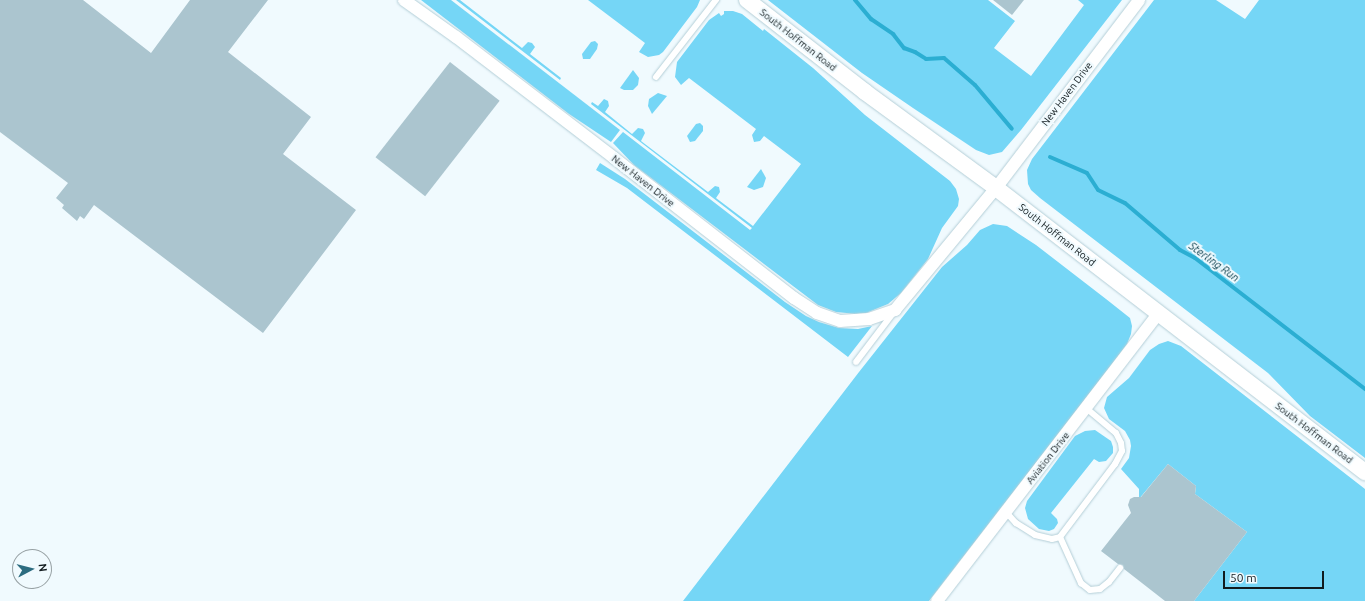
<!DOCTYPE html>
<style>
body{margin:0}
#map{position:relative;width:1365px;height:601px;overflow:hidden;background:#f0fafe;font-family:Ubuntu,sans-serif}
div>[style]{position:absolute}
.green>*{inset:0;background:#75d6f6}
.stream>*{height:4px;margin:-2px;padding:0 2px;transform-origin:2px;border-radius:2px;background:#2baed2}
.building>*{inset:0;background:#abc5cf;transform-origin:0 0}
.roads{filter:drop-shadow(0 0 1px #b3ced7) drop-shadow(0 0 1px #b3ced7)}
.lane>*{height:6px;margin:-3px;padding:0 3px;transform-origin:3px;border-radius:3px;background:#fff}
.street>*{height:12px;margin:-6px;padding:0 6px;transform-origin:6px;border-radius:6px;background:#fff}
.secondary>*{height:16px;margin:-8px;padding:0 8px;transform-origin:8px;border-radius:8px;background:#fff}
span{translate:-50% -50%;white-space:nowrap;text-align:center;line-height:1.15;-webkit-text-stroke:4px #f0fafe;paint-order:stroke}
.street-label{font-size:10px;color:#111b1e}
.water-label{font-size:11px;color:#003746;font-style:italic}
.north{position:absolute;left:12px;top:549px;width:40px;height:40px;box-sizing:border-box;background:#f0fafe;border:1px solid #97a1a4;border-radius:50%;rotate:83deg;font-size:11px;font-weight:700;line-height:16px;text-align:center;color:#111b1e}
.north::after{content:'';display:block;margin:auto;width:14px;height:18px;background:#2c6c80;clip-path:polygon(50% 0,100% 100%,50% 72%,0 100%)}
.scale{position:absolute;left:1223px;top:571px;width:101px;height:18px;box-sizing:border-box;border:2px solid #111b1e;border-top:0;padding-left:5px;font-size:12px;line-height:14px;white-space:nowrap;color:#111b1e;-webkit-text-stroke:3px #f0fafe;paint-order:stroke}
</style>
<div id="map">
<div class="green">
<i style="clip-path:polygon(421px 0,451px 0,620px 130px,611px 142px,569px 114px)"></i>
<i style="clip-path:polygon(456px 0,460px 0,522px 48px,528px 42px,532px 43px,535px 47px,530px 54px,561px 78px,560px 80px)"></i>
<i style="clip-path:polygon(588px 0,700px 0,697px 7px,663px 52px,659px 55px,648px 57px,639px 52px,645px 43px)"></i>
<i style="clip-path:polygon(768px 0,988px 0,1015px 21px,994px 48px,1031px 76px,1084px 5px,1078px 0,1122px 0,1021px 130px,1002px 152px,989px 155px,976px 150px,913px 108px,862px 73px)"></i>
<i style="clip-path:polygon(1154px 0,1216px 0,1245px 19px,1259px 0,1365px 0,1365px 458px,1310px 416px,1268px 373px,1040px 198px,1031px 190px,1028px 184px,1027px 170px,1032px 159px)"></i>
<i style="clip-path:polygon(724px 11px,733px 11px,742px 14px,763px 31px,764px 29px,813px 68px,865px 115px,950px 181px,956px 189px,959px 199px,958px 206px,942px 228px,928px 259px,901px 293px,888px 304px,866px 313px,857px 314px,836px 312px,818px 305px,634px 165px,613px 143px,623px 132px,750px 230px,752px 228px,591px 104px,592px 102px,598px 106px,604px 99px,608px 101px,609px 106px,605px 112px,632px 134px,638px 128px,643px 129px,645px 133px,641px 141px,708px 192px,715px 186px,719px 187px,720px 192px,716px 198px,753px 226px,801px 164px,764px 136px,760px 141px,754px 142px,752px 135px,756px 129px,689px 78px,681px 85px,675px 77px,677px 62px,709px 20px,719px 13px,721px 16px,724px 14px)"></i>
<i style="clip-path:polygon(595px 41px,598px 44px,597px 49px,590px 59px,583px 59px,582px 54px,591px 42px)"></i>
<i style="clip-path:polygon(633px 70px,639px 78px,638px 85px,633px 90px,624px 90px,620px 88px)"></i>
<i style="clip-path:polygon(658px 93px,667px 96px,652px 114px,648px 106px,649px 99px)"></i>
<i style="clip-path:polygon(700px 123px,703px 126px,703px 131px,695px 141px,690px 142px,687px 136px,696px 124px)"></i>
<i style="clip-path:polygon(600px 163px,625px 179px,785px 302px,806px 316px,819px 322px,839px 328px,858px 329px,872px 326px,848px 357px,627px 188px,596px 170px)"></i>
<i style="clip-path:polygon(761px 169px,766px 178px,763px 187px,754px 190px,747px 187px)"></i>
<i style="clip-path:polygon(993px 224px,1007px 226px,1036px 245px,1106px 299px,1130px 318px,1132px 326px,1131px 334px,1127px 344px,1113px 363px,929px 601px,683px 601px,859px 372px,942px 267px,967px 245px,980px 230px)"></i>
<i style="clip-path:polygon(1168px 341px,1181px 346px,1365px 489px,1365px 601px,1194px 601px,1247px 532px,1195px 494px,1196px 486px,1168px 464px,1139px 499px,1139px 489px,1121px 469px,1129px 458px,1131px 446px,1130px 440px,1125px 431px,1109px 419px,1104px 408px,1107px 397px,1129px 378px,1150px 350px,1159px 344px)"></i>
<i style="clip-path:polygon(1095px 430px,1111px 441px,1113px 447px,1113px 453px,1106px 461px,1099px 462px,1094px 459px,1051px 513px,1057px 519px,1058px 523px,1054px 529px,1049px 531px,1039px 529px,1028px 519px,1025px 508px,1027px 501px,1075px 436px,1085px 431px)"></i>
</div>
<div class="stream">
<i style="left:855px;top:0;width:25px;rotate:50deg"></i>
<i style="left:871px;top:19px;width:27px;rotate:34deg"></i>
<i style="left:893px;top:34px;width:18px;rotate:52deg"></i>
<i style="left:904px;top:48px;width:12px;rotate:20deg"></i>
<i style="left:915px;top:52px;width:13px;rotate:32deg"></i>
<i style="left:926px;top:59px;width:18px;rotate:-3deg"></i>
<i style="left:944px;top:58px;width:41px;rotate:41.1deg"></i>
<i style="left:975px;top:85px;width:57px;rotate:49.9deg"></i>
<i style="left:1050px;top:157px;width:40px;rotate:23.4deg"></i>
<i style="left:1087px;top:173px;width:20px;rotate:57deg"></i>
<i style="left:1098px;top:190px;width:30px;rotate:26deg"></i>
<i style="left:1125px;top:203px;width:72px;rotate:40.5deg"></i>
<i style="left:1180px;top:250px;width:17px;rotate:28deg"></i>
<i style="left:1195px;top:258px;width:215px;rotate:37.6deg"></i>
</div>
<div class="building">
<i style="clip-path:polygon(0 0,83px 0,151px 53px,190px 0,268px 0,228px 52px,311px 117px,283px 154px,356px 210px,263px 333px,94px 205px,84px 219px,80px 216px,77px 221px,62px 208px,64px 205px,56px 198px,68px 183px,0 132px)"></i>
<i style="clip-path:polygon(993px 0,1024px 0,1012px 15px)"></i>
<i style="left:450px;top:62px;width:63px;height:121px;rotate:38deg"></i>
<i style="clip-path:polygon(1168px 464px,1196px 486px,1195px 494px,1247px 532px,1194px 601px,1165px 601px,1124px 569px,1123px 565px,1118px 564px,1101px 551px,1131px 513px,1128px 505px,1130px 499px,1134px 497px,1141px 497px)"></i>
</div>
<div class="roads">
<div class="lane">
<i style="left:656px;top:77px;width:98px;rotate:-52.1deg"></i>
<i style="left:856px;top:362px;width:63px;rotate:-52.8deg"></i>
<i style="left:1086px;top:408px;width:39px;rotate:40deg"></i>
<i style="left:1116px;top:433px;width:11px;rotate:63deg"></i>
<i style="left:1121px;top:443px;width:8px;rotate:83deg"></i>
<i style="left:1122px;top:451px;width:15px;rotate:118deg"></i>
<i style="left:1115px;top:464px;width:91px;rotate:127deg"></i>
<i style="left:1060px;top:537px;width:51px;rotate:65.5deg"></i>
<i style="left:1081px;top:583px;width:11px;rotate:38deg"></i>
<i style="left:1090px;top:590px;width:10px;rotate:-6deg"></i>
<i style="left:1100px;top:589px;width:11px;rotate:-38deg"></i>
<i style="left:1109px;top:582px;width:18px;rotate:-52deg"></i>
<i style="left:1006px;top:512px;width:15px;rotate:48deg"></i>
<i style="left:1016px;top:523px;width:22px;rotate:32deg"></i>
<i style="left:1035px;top:535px;width:17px;rotate:13deg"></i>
<i style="left:1052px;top:539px;width:8px;rotate:-14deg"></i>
</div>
<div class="street">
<i style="left:404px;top:0;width:64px;rotate:35.4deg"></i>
<i style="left:456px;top:37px;width:199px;rotate:37.4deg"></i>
<i style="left:614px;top:158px;width:228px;rotate:37.9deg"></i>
<i style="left:794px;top:298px;width:27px;rotate:33deg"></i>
<i style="left:817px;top:313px;width:24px;rotate:19deg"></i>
<i style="left:840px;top:321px;width:29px;rotate:-4deg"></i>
<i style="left:869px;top:319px;width:28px;rotate:-19deg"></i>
<i style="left:895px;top:310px;width:158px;rotate:-50.4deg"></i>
<i style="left:996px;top:188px;width:236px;rotate:-52.7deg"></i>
<i style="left:937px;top:601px;width:362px;rotate:-52.4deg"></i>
</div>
<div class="secondary">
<i style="left:747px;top:0;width:150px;rotate:37.9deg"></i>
<i style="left:865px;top:92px;width:162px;rotate:36.2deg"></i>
<i style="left:996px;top:188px;width:466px;rotate:37.6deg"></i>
</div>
</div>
<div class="street-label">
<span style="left:798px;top:40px;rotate:38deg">South Hoffman Road</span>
<span style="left:1067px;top:94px;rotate:-53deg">New Haven Drive</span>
<span style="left:643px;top:181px;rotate:38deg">New Haven Drive</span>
<span style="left:1057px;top:235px;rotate:38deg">South Hoffman Road</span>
<span style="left:1314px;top:433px;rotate:37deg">South Hoffman Road</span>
<span style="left:1048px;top:458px;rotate:-52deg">Aviation Drive</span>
</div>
<div class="water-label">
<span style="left:1214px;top:262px;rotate:36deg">Sterling Run</span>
</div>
<div class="north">N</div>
<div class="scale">50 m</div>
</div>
